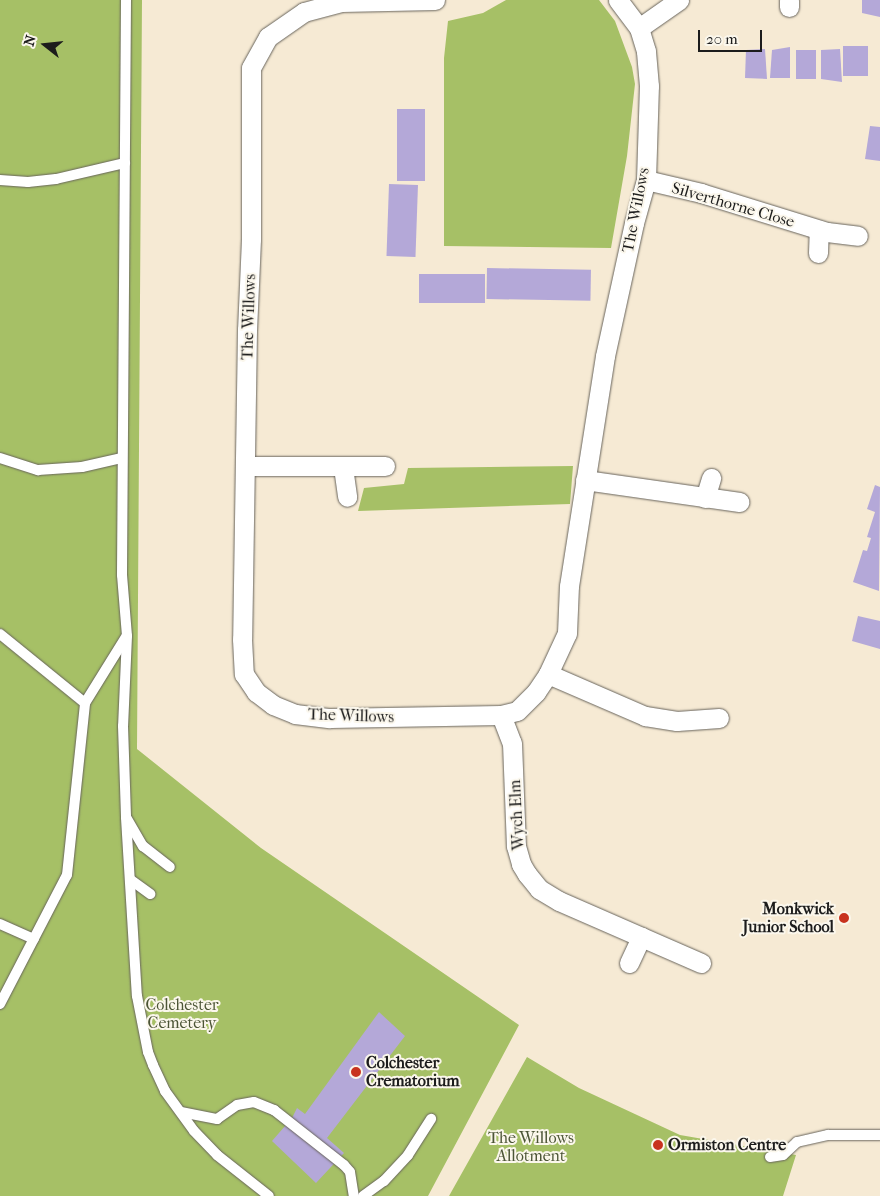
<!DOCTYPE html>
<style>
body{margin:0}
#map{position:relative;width:880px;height:1196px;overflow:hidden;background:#f6ead4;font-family:"IM FELL French Canon",serif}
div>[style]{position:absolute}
.green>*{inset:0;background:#a6c066}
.building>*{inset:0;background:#b4a8d8;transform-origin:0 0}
.roads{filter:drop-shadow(0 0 1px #68645c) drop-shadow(0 0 1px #68645c)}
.service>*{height:10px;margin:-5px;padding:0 5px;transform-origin:5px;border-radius:5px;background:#fff}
.minor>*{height:19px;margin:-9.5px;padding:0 9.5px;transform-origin:9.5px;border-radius:9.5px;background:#fff}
.dots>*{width:14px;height:14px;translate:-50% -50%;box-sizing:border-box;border:2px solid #fbf7ec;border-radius:50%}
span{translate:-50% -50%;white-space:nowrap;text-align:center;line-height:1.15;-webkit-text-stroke:4px #fbf7ec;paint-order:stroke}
.street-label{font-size:16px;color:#1c1c1c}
.poi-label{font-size:16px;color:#1c1c1c;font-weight:700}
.right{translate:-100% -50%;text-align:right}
.left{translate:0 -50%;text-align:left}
.park-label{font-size:16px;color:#4c5536}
.north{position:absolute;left:20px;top:20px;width:50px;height:50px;-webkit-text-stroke:4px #fbf7ec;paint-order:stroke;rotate:286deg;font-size:14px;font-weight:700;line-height:20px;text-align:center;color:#1c1c1c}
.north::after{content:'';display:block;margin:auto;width:18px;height:22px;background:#1c1c1c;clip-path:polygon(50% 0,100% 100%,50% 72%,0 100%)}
.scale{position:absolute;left:698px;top:30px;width:64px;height:22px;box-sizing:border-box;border:2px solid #1c1c1c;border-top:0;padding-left:6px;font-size:15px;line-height:18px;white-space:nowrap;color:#1c1c1c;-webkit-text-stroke:4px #fbf7ec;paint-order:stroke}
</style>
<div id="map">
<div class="green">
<i style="clip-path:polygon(0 0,142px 0,137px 749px,261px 848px,519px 1025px,428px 1196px,0 1196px)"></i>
<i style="clip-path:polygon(506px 0,599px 0,615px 21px,632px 67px,635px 84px,627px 156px,611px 248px,444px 246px,444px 58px,448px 21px,483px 13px)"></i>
<i style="clip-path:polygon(573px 466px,570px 504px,358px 511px,364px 488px,404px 484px,408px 468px)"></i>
<i style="clip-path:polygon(527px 1057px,579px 1088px,680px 1135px,796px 1155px,783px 1196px,449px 1196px)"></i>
</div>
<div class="building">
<i style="clip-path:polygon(862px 0,880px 0,880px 17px,862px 13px)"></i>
<i style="left:843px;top:46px;width:25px;height:30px"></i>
<i style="clip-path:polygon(790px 47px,790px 78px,770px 78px,772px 50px)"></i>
<i style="clip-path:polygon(765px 49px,767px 79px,745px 78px,746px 50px)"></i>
<i style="clip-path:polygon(840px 49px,842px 82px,821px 79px,821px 50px)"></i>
<i style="left:796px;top:50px;width:20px;height:29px"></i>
<i style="left:397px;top:109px;width:28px;height:72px"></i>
<i style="clip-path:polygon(870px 126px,880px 127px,880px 161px,865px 159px)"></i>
<i style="left:389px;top:184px;width:29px;height:72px;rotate:2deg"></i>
<i style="left:487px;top:268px;width:104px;height:31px;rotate:1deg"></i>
<i style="left:419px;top:274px;width:66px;height:29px"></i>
<i style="clip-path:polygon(875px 485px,880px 487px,879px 591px,853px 582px,863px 550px,867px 551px,871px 538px,867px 537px,875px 512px,867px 509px)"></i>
<i style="clip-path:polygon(858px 616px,880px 621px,880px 649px,852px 641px)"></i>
<i style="clip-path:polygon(379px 1012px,405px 1036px,327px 1138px,344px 1153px,316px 1183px,272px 1141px,292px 1118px,297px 1108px,305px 1114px)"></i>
</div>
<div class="roads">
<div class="service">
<i style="left:126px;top:0;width:575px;rotate:90.4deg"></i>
<i style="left:122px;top:575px;width:61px;rotate:85.3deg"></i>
<i style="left:127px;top:636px;width:90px;rotate:92.5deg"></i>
<i style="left:123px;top:726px;width:91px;rotate:88.1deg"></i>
<i style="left:126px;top:817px;width:34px;rotate:60deg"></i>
<i style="left:143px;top:846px;width:34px;rotate:38deg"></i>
<i style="left:0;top:180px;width:28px;rotate:4deg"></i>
<i style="left:28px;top:182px;width:28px;rotate:-6deg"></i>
<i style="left:56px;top:179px;width:71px;rotate:-13.1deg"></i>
<i style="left:0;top:458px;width:40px;rotate:18deg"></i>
<i style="left:38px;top:470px;width:44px;rotate:-3.9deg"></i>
<i style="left:82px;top:467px;width:41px;rotate:-12.7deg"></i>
<i style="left:0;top:634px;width:109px;rotate:39.1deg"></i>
<i style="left:126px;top:818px;width:178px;rotate:86.5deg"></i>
<i style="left:137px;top:996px;width:57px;rotate:78.9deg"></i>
<i style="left:148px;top:1052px;width:14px;rotate:69deg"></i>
<i style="left:153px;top:1065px;width:29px;rotate:65deg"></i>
<i style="left:165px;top:1091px;width:49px;rotate:54.1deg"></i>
<i style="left:194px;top:1131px;width:33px;rotate:46deg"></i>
<i style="left:217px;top:1155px;width:66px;rotate:38.3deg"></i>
<i style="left:131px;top:880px;width:24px;rotate:36deg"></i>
<i style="left:0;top:924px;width:37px;rotate:24deg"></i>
<i style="left:0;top:1004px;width:145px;rotate:-62.6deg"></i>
<i style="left:67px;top:875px;width:173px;rotate:-84deg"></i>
<i style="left:85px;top:703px;width:78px;rotate:-58.2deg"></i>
<i style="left:181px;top:1112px;width:37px;rotate:11deg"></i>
<i style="left:217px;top:1119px;width:24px;rotate:-35deg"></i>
<i style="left:237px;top:1105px;width:17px;rotate:-10deg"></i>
<i style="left:254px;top:1102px;width:22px;rotate:22deg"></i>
<i style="left:274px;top:1110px;width:89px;rotate:38.2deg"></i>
<i style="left:344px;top:1165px;width:9px;rotate:49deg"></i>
<i style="left:350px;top:1172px;width:24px;rotate:81deg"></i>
<i style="left:770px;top:1157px;width:13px;rotate:-9deg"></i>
<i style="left:783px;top:1155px;width:19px;rotate:-43deg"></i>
<i style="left:797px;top:1142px;width:32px;rotate:-13deg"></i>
<i style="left:828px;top:1135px;width:52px"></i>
<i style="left:363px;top:1196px;width:26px;rotate:-36deg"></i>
<i style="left:384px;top:1181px;width:35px;rotate:-47deg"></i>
<i style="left:408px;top:1155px;width:43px;rotate:-57.4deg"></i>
</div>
<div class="minor">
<i style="left:435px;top:0;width:94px;rotate:178.8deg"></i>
<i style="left:341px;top:2px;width:38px;rotate:165deg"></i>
<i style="left:304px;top:12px;width:44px;rotate:145.2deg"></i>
<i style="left:268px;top:37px;width:35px;rotate:119deg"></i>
<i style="left:251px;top:68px;width:171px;rotate:90deg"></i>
<i style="left:251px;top:239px;width:91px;rotate:92.5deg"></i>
<i style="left:247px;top:330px;width:309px;rotate:90.9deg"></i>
<i style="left:242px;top:639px;width:35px;rotate:87deg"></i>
<i style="left:244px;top:674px;width:22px;rotate:56deg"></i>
<i style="left:256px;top:692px;width:21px;rotate:37deg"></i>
<i style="left:273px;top:705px;width:24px;rotate:22deg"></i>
<i style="left:295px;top:714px;width:35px;rotate:7deg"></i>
<i style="left:330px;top:718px;width:171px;rotate:-1deg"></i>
<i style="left:501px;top:715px;width:16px;rotate:-14deg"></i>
<i style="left:517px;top:711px;width:27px;rotate:-45deg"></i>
<i style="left:536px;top:692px;width:22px;rotate:-56deg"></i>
<i style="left:548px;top:674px;width:45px;rotate:-65.1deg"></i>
<i style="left:567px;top:633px;width:47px;rotate:-87.6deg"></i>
<i style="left:569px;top:586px;width:233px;rotate:-81.1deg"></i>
<i style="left:605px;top:356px;width:136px;rotate:-77.7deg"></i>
<i style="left:634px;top:223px;width:45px;rotate:-74.4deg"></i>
<i style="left:646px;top:180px;width:94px;rotate:-88.2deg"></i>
<i style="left:649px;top:86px;width:35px;rotate:-95deg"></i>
<i style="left:646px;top:51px;width:24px;rotate:-107deg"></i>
<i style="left:639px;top:28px;width:35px;rotate:-127deg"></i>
<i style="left:789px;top:0;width:7px;rotate:90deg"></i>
<i style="left:639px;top:28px;width:49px;rotate:-35deg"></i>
<i style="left:646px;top:180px;width:57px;rotate:13.3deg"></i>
<i style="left:701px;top:193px;width:132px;rotate:17.2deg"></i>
<i style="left:827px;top:232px;width:31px;rotate:7deg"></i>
<i style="left:818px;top:253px;width:23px;rotate:-88deg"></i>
<i style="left:246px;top:466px;width:139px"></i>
<i style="left:343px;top:467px;width:30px;rotate:82deg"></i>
<i style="left:585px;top:480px;width:156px;rotate:8.1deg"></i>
<i style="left:705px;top:498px;width:21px;rotate:-73deg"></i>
<i style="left:548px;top:674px;width:106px;rotate:23.4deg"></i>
<i style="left:645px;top:716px;width:32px;rotate:9deg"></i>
<i style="left:677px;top:721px;width:42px;rotate:-4.1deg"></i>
<i style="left:501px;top:715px;width:30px;rotate:69deg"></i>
<i style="left:512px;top:743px;width:103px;rotate:87.8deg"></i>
<i style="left:516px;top:846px;width:19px;rotate:74deg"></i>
<i style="left:521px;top:864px;width:12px;rotate:59deg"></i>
<i style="left:527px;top:874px;width:19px;rotate:51deg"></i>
<i style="left:539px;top:889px;width:23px;rotate:31deg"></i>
<i style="left:559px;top:901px;width:155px;rotate:23.6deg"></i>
<i style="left:629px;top:963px;width:29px;rotate:-65deg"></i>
</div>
</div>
<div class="dots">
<i style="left:844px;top:918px;background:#c8321e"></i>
<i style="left:356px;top:1072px;background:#c8321e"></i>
<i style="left:658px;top:1145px;background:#c8321e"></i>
</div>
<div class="street-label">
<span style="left:733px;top:205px;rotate:16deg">Silverthorne Close</span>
<span style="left:636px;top:210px;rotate:-79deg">The Willows</span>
<span style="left:249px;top:317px;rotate:-88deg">The Willows</span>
<span style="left:351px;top:716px;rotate:2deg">The Willows</span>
<span style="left:517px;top:815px;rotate:-93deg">Wych Elm</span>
</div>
<div class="poi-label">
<span class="right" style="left:834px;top:918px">Monkwick<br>Junior School</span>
<span class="left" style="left:366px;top:1072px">Colchester<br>Crematorium</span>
<span class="left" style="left:668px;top:1145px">Ormiston Centre</span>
</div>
<div class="park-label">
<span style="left:182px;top:1014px">Colchester<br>Cemetery</span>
<span style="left:531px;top:1147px">The Willows<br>Allotment</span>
</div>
<div class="north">N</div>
<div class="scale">20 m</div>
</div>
